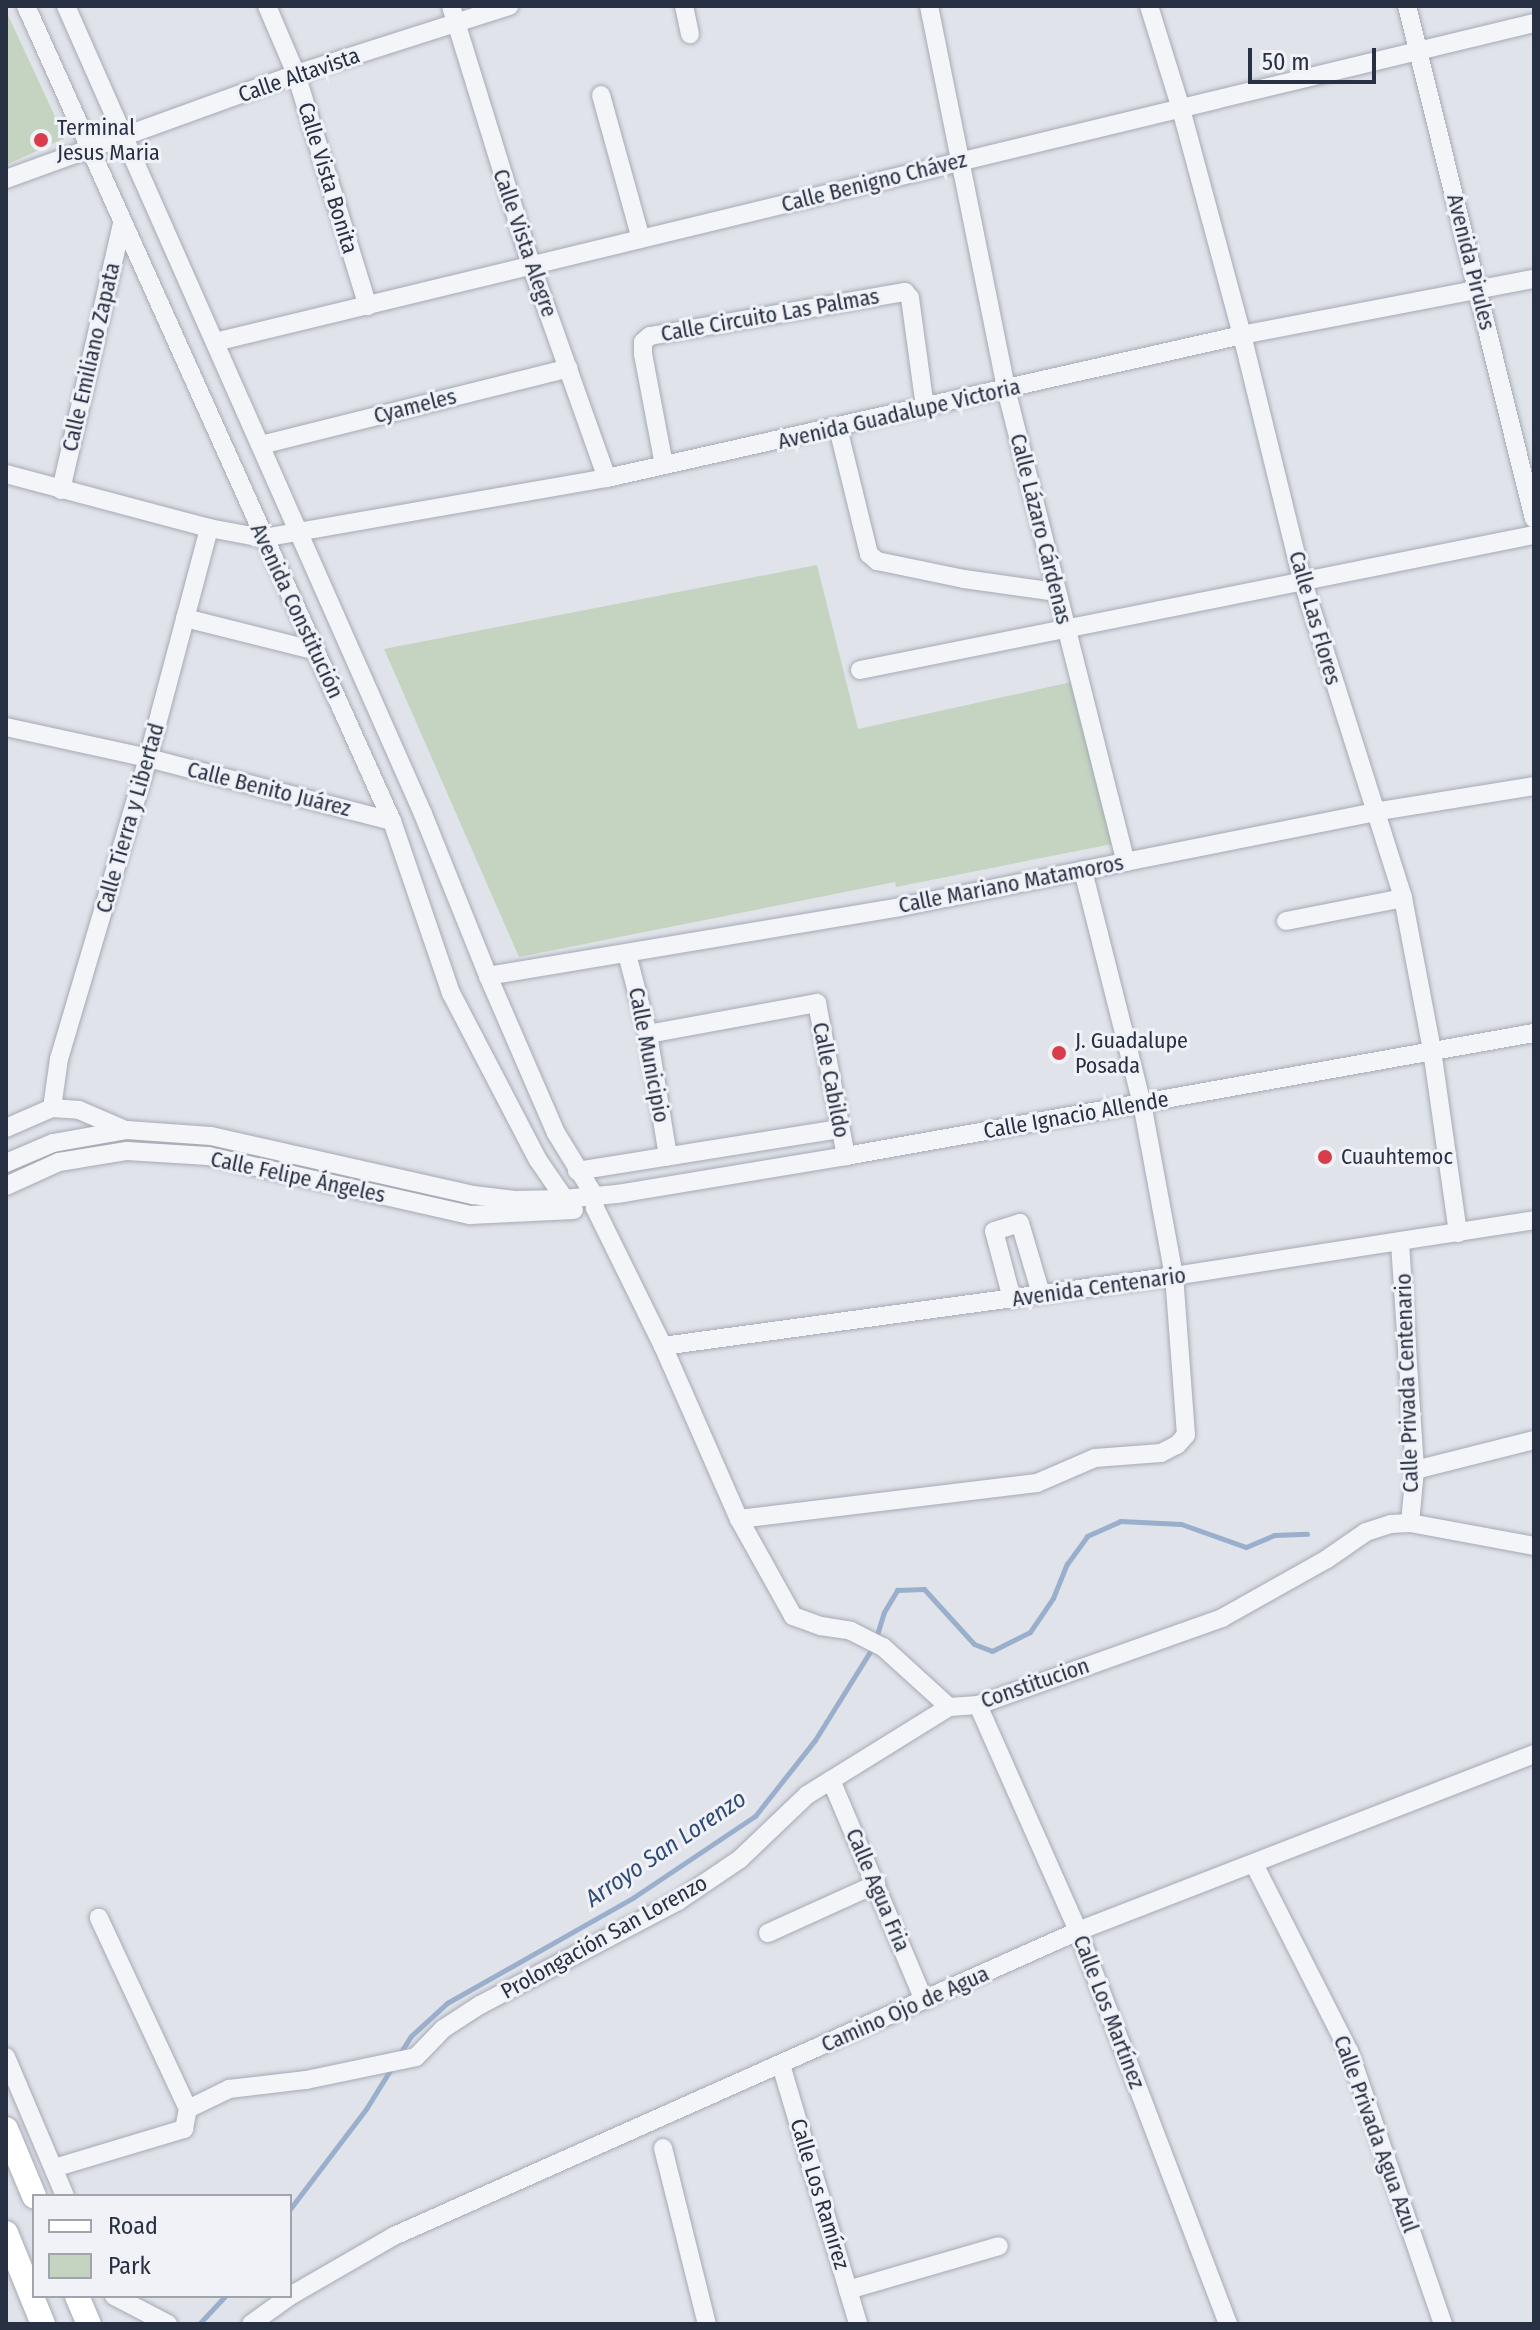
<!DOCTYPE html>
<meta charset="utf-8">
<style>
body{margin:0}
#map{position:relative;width:1540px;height:2330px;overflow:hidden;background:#e0e3ea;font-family:"Fira Sans Condensed",sans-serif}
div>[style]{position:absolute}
.green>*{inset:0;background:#c4d4c1}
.stream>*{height:5px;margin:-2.5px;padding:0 2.5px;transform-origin:2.5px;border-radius:2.5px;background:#99afcc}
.roads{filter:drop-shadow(0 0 2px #a5aab5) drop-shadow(0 0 2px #a5aab5)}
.minor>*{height:18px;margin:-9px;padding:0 9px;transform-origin:9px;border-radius:9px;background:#f3f5f8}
.major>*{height:24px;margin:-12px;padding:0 12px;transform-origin:12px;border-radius:12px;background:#fff}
.dots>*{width:22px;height:22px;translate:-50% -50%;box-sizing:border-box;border:4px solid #f0f2f7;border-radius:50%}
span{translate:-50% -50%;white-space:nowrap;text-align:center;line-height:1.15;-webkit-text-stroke:6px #f0f2f7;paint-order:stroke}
.street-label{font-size:22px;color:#283043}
.poi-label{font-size:22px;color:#283043}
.left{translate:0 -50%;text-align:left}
.water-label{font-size:24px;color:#2f4c79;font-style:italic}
.frame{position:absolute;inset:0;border:8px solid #283043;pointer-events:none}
.legend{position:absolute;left:32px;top:2194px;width:260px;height:104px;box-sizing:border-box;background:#f0f2f7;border:2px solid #a0a4af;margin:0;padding:10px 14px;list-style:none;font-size:24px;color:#283043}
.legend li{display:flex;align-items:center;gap:16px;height:40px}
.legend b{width:40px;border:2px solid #a0a4af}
.scale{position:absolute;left:1248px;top:48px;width:128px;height:36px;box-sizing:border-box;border:4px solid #283043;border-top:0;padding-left:10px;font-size:24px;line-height:28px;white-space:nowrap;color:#283043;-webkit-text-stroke:6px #f0f2f7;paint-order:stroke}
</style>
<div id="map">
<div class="green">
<i style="clip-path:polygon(6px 11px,65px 138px,6px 165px)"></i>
<i style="clip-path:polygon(817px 565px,858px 729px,1076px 681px,1112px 844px,896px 887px,895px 882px,519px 957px,384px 649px)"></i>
</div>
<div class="stream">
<i style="left:876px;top:1638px;width:27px;rotate:-73deg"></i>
<i style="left:884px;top:1612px;width:26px;rotate:-59deg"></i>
<i style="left:897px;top:1590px;width:27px;rotate:-2deg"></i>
<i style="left:924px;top:1589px;width:74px;rotate:47.7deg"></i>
<i style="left:974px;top:1644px;width:19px;rotate:21deg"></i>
<i style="left:992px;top:1651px;width:42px;rotate:-26.6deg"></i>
<i style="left:1030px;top:1632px;width:41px;rotate:-55.9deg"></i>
<i style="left:1053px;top:1598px;width:37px;rotate:-68deg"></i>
<i style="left:1067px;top:1564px;width:34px;rotate:-54deg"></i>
<i style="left:1087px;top:1536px;width:36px;rotate:-24deg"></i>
<i style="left:1120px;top:1521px;width:61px;rotate:2.8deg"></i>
<i style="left:1181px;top:1524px;width:69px;rotate:19.5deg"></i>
<i style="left:1246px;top:1547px;width:30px;rotate:-23deg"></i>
<i style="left:1274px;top:1535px;width:33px;rotate:-2deg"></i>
<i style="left:399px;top:2055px;width:22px;rotate:-58deg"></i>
<i style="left:411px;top:2036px;width:49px;rotate:-42.5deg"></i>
<i style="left:447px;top:2003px;width:215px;rotate:-29.5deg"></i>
<i style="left:634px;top:1897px;width:146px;rotate:-33.8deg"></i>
<i style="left:755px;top:1816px;width:97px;rotate:-51.7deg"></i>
<i style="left:815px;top:1740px;width:110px;rotate:-58.1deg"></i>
<i style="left:290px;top:2209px;width:126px;rotate:-52.8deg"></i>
<i style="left:366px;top:2109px;width:49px;rotate:-58.2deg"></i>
<i style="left:199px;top:2324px;width:38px;rotate:-47deg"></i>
</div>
<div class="roads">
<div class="minor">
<i style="left:26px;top:6px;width:893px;rotate:65.82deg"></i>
<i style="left:392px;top:821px;width:182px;rotate:71.1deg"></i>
<i style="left:451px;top:993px;width:188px;rotate:62.5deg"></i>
<i style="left:538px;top:1160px;width:55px;rotate:55.4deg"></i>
<i style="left:66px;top:6px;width:883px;rotate:66.16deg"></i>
<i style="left:423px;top:814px;width:175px;rotate:68.1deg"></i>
<i style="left:488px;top:976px;width:171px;rotate:66.6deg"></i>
<i style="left:556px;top:1133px;width:73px;rotate:58.5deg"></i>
<i style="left:594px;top:1195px;width:13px;rotate:86deg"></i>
<i style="left:595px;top:1208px;width:154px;rotate:63.8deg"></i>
<i style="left:663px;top:1346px;width:189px;rotate:66.3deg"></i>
<i style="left:739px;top:1519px;width:111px;rotate:60.9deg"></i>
<i style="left:793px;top:1616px;width:30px;rotate:20deg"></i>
<i style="left:821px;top:1626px;width:30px;rotate:9deg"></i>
<i style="left:851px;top:1631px;width:36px;rotate:27deg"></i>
<i style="left:883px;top:1647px;width:89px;rotate:42.3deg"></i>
<i style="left:949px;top:1707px;width:29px;rotate:-4deg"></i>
<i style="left:978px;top:1705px;width:259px;rotate:-19.6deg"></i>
<i style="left:1222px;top:1618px;width:120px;rotate:-29.3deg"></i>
<i style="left:1327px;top:1559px;width:47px;rotate:-34.7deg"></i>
<i style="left:1366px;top:1532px;width:26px;rotate:-18deg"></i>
<i style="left:1391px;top:1524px;width:19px;rotate:-3deg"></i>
<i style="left:1410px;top:1523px;width:126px;rotate:10.5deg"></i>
<i style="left:267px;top:6px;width:74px;rotate:66.9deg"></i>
<i style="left:296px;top:74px;width:243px;rotate:72.8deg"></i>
<i style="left:451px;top:6px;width:271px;rotate:72.8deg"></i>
<i style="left:531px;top:265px;width:226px;rotate:70.4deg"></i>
<i style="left:684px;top:6px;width:29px;rotate:78deg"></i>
<i style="left:929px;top:6px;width:391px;rotate:78.6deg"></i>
<i style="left:1006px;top:389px;width:488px;rotate:75.8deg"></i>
<i style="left:1149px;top:6px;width:108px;rotate:72.7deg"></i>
<i style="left:1181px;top:109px;width:234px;rotate:74.9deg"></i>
<i style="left:1242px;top:335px;width:251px;rotate:76.2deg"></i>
<i style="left:1302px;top:579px;width:335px;rotate:72.4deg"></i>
<i style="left:1403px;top:898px;width:155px;rotate:79.2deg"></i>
<i style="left:1432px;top:1050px;width:185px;rotate:81.9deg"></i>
<i style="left:1407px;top:6px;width:528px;rotate:76.1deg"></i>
<i style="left:601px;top:95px;width:149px;rotate:74.5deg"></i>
<i style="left:6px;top:179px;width:308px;rotate:-19.9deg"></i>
<i style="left:296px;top:74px;width:224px;rotate:-17.7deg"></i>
<i style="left:215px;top:342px;width:1357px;rotate:-13.6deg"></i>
<i style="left:838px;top:428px;width:130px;rotate:76.2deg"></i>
<i style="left:869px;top:554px;width:11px;rotate:41deg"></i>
<i style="left:877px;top:561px;width:89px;rotate:11.7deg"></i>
<i style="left:964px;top:579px;width:92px;rotate:8.1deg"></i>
<i style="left:261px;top:445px;width:317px;rotate:-14deg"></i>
<i style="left:664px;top:465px;width:113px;rotate:-100.7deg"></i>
<i style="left:643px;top:354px;width:12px;rotate:-90deg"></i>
<i style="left:643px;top:342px;width:9px;rotate:-41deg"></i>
<i style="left:650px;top:336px;width:259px;rotate:-9.8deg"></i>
<i style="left:905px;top:292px;width:8px;rotate:50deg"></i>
<i style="left:910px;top:298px;width:111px;rotate:82.2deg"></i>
<i style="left:6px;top:474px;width:210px;rotate:14.9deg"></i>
<i style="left:209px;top:528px;width:55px;rotate:10.5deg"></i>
<i style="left:263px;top:538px;width:349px;rotate:-9.9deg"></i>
<i style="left:607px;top:478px;width:651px;rotate:-12.69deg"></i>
<i style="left:1242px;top:335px;width:297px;rotate:-10.9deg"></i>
<i style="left:61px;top:490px;width:273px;rotate:-77.1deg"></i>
<i style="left:185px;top:618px;width:135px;rotate:14.1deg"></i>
<i style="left:860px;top:670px;width:687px;rotate:-11.33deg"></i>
<i style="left:6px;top:727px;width:145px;rotate:12.3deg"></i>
<i style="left:148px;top:758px;width:252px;rotate:14.5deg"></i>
<i style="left:1286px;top:921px;width:119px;rotate:-11.1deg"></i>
<i style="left:627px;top:954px;width:83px;rotate:75.3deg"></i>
<i style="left:648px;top:1034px;width:124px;rotate:80.7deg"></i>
<i style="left:488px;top:976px;width:418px;rotate:-9.5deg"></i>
<i style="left:900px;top:907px;width:483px;rotate:-11.3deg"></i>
<i style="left:1374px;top:812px;width:162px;rotate:-9.2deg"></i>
<i style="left:648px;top:1034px;width:172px;rotate:-10.4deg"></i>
<i style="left:817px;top:1003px;width:156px;rotate:79.3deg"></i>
<i style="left:52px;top:1108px;width:49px;rotate:-81.9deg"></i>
<i style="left:59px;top:1059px;width:314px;rotate:-73.5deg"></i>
<i style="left:148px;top:758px;width:238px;rotate:-75.1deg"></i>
<i style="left:6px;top:1128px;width:50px;rotate:-23.5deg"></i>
<i style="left:52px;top:1108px;width:27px;rotate:4deg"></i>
<i style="left:79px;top:1110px;width:48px;rotate:23.4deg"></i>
<i style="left:6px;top:1163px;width:51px;rotate:-23.1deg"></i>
<i style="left:53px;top:1143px;width:75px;rotate:-10deg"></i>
<i style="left:127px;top:1130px;width:84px;rotate:4.1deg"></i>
<i style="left:211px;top:1136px;width:269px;rotate:12.7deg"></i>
<i style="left:473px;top:1195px;width:42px;rotate:6.8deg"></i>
<i style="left:515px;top:1200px;width:48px;rotate:-1.2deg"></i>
<i style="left:563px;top:1199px;width:54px;rotate:-5.3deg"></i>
<i style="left:617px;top:1194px;width:232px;rotate:-9.4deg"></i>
<i style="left:846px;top:1156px;width:699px;rotate:-10.14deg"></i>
<i style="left:577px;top:1171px;width:266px;rotate:-9.1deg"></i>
<i style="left:6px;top:1186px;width:58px;rotate:-24.4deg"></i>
<i style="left:59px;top:1162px;width:69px;rotate:-9.2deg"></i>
<i style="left:127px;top:1151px;width:81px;rotate:3.5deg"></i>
<i style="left:208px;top:1156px;width:269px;rotate:12.7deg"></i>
<i style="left:470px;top:1215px;width:104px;rotate:-2.8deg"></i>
<i style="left:1400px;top:1243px;width:227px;rotate:86.2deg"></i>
<i style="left:1415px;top:1470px;width:53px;rotate:95.4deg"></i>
<i style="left:1012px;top:1299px;width:70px;rotate:-104.8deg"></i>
<i style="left:994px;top:1231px;width:27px;rotate:-17deg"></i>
<i style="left:1020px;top:1223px;width:74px;rotate:73.5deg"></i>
<i style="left:663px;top:1346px;width:516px;rotate:-7.8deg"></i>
<i style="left:1174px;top:1276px;width:364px;rotate:-8.8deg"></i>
<i style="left:1415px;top:1470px;width:123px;rotate:-14.1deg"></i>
<i style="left:739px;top:1519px;width:300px;rotate:-6.9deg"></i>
<i style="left:1037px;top:1483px;width:63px;rotate:-23.3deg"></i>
<i style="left:1095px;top:1458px;width:66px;rotate:-4.3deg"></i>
<i style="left:1161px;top:1453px;width:18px;rotate:-27deg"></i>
<i style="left:1177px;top:1445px;width:13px;rotate:-48deg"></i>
<i style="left:1186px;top:1435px;width:159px;rotate:-94.3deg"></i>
<i style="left:1174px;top:1276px;width:175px;rotate:-100.5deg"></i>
<i style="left:1142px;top:1104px;width:241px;rotate:-104.2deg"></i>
<i style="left:978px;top:1705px;width:247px;rotate:66.1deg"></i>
<i style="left:1078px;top:1931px;width:421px;rotate:69.1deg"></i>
<i style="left:831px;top:1780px;width:239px;rotate:67.1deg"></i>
<i style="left:1254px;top:1864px;width:210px;rotate:63.1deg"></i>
<i style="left:1349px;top:2051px;width:289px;rotate:71deg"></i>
<i style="left:768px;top:1933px;width:119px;rotate:-24.4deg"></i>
<i style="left:6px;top:2057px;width:151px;rotate:67deg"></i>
<i style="left:781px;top:2065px;width:270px;rotate:73.4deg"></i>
<i style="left:188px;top:2109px;width:46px;rotate:-26deg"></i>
<i style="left:229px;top:2089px;width:78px;rotate:-6.7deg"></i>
<i style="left:306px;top:2080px;width:112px;rotate:-11.8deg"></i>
<i style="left:416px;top:2057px;width:39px;rotate:-46deg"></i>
<i style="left:443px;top:2029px;width:44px;rotate:-33deg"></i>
<i style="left:480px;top:2005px;width:224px;rotate:-27.7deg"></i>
<i style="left:678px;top:1901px;width:75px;rotate:-34.1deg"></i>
<i style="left:740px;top:1859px;width:93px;rotate:-43.7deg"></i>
<i style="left:807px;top:1795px;width:167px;rotate:-31.8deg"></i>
<i style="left:663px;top:2148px;width:181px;rotate:76deg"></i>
<i style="left:54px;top:2168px;width:136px;rotate:-16.7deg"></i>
<i style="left:184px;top:2129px;width:20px;rotate:-79deg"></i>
<i style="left:188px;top:2109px;width:211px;rotate:-115deg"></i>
<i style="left:848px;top:2290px;width:157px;rotate:-16.2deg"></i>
<i style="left:114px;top:2296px;width:61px;rotate:27.4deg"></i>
<i style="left:290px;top:2296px;width:120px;rotate:-30deg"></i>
<i style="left:394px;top:2236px;width:749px;rotate:-24.03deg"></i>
<i style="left:1078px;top:1931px;width:489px;rotate:-21.2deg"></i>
<i style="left:251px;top:2324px;width:48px;rotate:-35.7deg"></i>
</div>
<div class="major">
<i style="left:6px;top:2129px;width:73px;rotate:67.3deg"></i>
<i style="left:6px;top:2233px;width:98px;rotate:67.9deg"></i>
<i style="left:77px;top:2296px;width:30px;rotate:67deg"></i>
</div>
</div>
<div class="dots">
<i style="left:41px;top:140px;background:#d73d4b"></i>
<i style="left:1059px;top:1053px;background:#d73d4b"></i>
<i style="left:1325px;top:1157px;background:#d73d4b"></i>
</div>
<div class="street-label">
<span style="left:299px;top:75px;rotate:-19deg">Calle Altavista</span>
<span style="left:328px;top:178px;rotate:73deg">Calle Vista Bonita</span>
<span style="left:874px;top:182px;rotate:-14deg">Calle Benigno Chávez</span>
<span style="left:525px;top:243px;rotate:71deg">Calle Vista Alegre</span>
<span style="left:1471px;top:262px;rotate:76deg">Avenida Pirules</span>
<span style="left:770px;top:315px;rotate:-10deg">Calle Circuito Las Palmas</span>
<span style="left:91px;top:357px;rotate:-77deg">Calle Emiliano Zapata</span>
<span style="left:415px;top:406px;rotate:-14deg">Cyameles</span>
<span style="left:899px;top:414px;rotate:-13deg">Avenida Guadalupe Victoria</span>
<span style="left:1041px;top:529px;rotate:76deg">Calle Lázaro Cárdenas</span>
<span style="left:297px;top:611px;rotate:65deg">Avenida Constitución</span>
<span style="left:1315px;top:618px;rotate:74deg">Calle Las Flores</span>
<span style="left:269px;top:789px;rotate:14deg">Calle Benito Juárez</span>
<span style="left:130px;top:818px;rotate:-74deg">Calle Tierra y Libertad</span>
<span style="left:1011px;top:884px;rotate:-11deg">Calle Mariano Matamoros</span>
<span style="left:649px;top:1055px;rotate:79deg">Calle Municipio</span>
<span style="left:831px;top:1080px;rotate:79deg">Calle Cabildo</span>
<span style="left:1076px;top:1115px;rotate:-10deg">Calle Ignacio Allende</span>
<span style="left:298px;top:1177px;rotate:12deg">Calle Felipe Ángeles</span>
<span style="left:1099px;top:1287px;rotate:-8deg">Avenida Centenario</span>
<span style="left:1407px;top:1383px;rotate:-92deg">Calle Privada Centenario</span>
<span style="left:1035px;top:1683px;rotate:-19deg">Constitucion</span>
<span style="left:878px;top:1890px;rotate:67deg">Calle Agua Fria</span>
<span style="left:604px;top:1937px;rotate:-29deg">Prolongación San Lorenzo</span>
<span style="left:905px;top:2009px;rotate:-24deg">Camino Ojo de Agua</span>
<span style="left:1109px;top:2012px;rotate:69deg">Calle Los Martínez</span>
<span style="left:1376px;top:2134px;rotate:70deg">Calle Privada Agua Azul</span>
<span style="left:820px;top:2194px;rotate:73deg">Calle Los Ramírez</span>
</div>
<div class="poi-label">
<span class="left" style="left:57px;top:140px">Terminal<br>Jesus Maria</span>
<span class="left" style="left:1075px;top:1053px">J. Guadalupe<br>Posada</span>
<span class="left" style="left:1341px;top:1157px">Cuauhtemoc</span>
</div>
<div class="water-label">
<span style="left:666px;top:1849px;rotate:-34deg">Arroyo San Lorenzo</span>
</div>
<div class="frame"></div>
<ul class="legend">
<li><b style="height:10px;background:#fff"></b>Road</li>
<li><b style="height:22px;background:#c4d4c1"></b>Park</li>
</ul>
<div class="scale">50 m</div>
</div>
